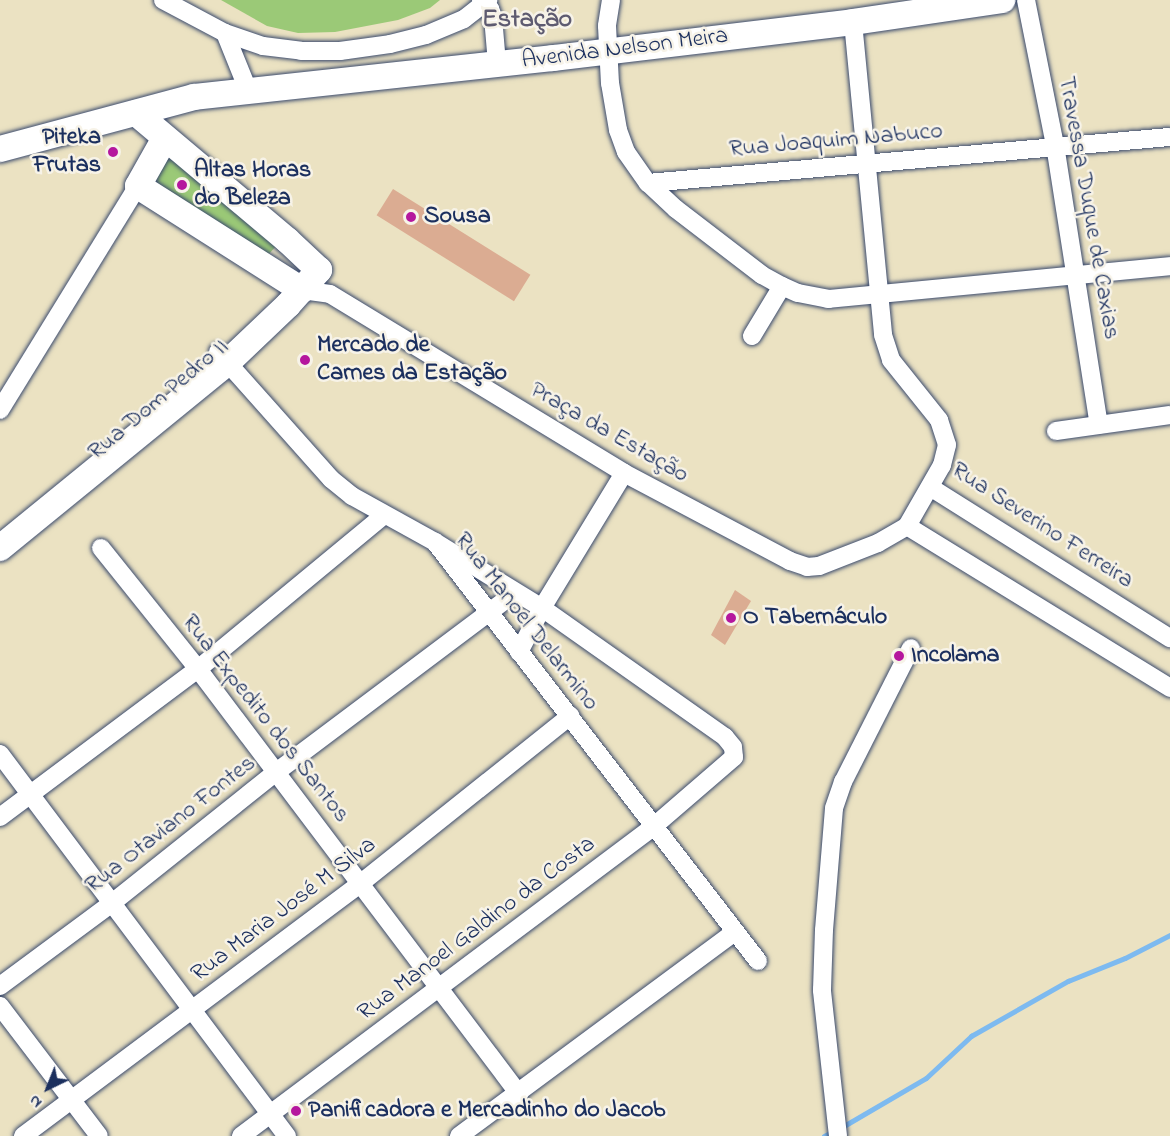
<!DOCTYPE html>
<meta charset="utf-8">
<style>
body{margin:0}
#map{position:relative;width:1170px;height:1136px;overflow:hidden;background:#ebe2c2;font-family:"Indie Flower",sans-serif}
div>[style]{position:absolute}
.green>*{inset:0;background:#9bc977}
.stream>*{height:5px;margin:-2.5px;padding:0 2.5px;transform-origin:2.5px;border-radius:2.5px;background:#7dbaf0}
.building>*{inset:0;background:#dbac92;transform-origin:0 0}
.roads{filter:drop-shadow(0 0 2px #3a4a6d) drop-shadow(0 0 2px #3a4a6d)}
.street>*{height:18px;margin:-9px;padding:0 9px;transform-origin:9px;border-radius:9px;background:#fff}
.secondary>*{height:26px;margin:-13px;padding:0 13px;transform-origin:13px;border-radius:13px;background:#fff}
.dots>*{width:16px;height:16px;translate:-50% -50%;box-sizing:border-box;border:3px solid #f7f3e8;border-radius:50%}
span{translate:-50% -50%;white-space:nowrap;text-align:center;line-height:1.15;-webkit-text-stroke:5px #f7f3e8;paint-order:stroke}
.street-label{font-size:24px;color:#1b2f5e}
.poi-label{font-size:24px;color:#1b2f5e;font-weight:700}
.right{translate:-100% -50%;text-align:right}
.left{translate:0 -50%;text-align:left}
.neighbourhood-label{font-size:26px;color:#5e5b70;font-weight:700}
.north{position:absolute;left:18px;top:1058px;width:60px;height:60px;-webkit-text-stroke:4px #f7f3e8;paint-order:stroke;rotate:223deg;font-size:16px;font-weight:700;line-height:24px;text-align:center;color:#1b2f5e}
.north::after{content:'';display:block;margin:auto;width:21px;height:27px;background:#1b2f5e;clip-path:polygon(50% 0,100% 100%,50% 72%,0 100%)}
</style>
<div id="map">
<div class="green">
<i style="clip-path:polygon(221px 0,440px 0,430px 8px,398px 20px,335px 32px,298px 33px,267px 26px)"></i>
<i style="clip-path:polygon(169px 157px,278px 244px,267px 256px,158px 191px,150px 166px)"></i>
</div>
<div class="stream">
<i style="left:842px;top:1127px;width:97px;rotate:-30.3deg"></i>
<i style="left:926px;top:1078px;width:62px;rotate:-43deg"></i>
<i style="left:971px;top:1036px;width:112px;rotate:-29.6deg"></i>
<i style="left:1068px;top:981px;width:61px;rotate:-22deg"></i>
<i style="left:1125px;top:958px;width:51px;rotate:-27.1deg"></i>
<i style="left:824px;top:1136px;width:11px;rotate:-27deg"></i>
</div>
<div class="building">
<i style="left:393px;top:189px;width:162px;height:31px;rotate:32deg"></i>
<i style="clip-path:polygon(735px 590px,751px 601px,725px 645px,711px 635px)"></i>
</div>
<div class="roads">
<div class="street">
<i style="left:163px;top:0;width:70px;rotate:28deg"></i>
<i style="left:225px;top:33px;width:40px;rotate:18.9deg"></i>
<i style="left:263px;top:46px;width:38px;rotate:7deg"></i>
<i style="left:301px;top:51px;width:39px"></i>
<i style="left:340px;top:51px;width:50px;rotate:-8deg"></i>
<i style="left:390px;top:44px;width:37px;rotate:-14deg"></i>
<i style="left:426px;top:35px;width:41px;rotate:-22.8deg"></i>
<i style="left:464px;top:19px;width:31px;rotate:-38deg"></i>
<i style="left:481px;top:0;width:13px;rotate:45deg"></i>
<i style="left:490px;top:9px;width:9px;rotate:69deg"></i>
<i style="left:493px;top:17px;width:47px;rotate:85.1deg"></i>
<i style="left:611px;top:0;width:26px;rotate:99deg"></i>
<i style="left:607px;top:26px;width:57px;rotate:87deg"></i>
<i style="left:610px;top:83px;width:48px;rotate:80.3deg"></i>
<i style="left:618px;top:130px;width:23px;rotate:70deg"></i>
<i style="left:626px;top:152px;width:38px;rotate:55deg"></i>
<i style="left:648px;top:183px;width:38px;rotate:43deg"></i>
<i style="left:676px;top:209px;width:108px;rotate:37.5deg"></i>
<i style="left:762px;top:275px;width:23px;rotate:29deg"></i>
<i style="left:782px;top:286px;width:17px;rotate:24deg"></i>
<i style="left:798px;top:293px;width:31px;rotate:11deg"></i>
<i style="left:828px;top:299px;width:344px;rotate:-5.5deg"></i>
<i style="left:1026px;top:0;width:148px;rotate:78.7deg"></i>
<i style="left:1055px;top:145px;width:283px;rotate:81.1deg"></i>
<i style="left:853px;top:22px;width:314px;rotate:84.5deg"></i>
<i style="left:883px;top:335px;width:26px;rotate:72deg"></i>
<i style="left:891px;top:360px;width:77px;rotate:51.3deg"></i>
<i style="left:939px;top:420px;width:26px;rotate:72deg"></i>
<i style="left:947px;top:445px;width:21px;rotate:104deg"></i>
<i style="left:942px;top:465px;width:70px;rotate:119.8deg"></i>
<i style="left:225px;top:33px;width:61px;rotate:68deg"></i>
<i style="left:648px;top:183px;width:524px;rotate:-5.04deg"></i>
<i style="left:302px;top:290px;width:28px;rotate:8deg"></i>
<i style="left:330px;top:294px;width:344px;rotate:31.3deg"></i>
<i style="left:624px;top:473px;width:188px;rotate:27.9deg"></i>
<i style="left:790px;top:561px;width:18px;rotate:19deg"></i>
<i style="left:807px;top:567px;width:12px;rotate:-5deg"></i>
<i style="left:819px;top:566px;width:63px;rotate:-21.3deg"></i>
<i style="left:878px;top:543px;width:34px;rotate:-30deg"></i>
<i style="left:907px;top:526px;width:309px;rotate:31.6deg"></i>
<i style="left:752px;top:336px;width:58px;rotate:-59deg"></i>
<i style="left:218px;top:352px;width:170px;rotate:48.3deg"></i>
<i style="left:331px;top:479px;width:27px;rotate:39deg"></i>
<i style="left:352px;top:496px;width:95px;rotate:29deg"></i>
<i style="left:435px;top:542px;width:529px;rotate:52.37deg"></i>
<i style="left:0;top:410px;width:263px;rotate:-58.4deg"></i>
<i style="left:1056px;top:431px;width:115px;rotate:-8deg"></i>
<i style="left:930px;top:487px;width:284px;rotate:32.2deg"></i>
<i style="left:101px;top:548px;width:155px;rotate:51.3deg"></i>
<i style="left:198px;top:669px;width:533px;rotate:52.94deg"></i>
<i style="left:519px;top:652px;width:50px;rotate:-62.4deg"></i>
<i style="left:542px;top:608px;width:158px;rotate:-58.7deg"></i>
<i style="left:0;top:754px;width:478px;rotate:53.1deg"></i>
<i style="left:0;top:817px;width:247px;rotate:-36.8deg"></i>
<i style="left:198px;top:669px;width:241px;rotate:-39.6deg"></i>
<i style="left:0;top:986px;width:139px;rotate:-36.5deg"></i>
<i style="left:112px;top:903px;width:208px;rotate:-38.6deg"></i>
<i style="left:275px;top:773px;width:300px;rotate:-36.9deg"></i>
<i style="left:0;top:1006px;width:163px;rotate:52.7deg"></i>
<i style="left:23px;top:1136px;width:422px;rotate:-36.8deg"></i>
<i style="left:361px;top:883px;width:268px;rotate:-38.6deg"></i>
<i style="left:241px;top:1136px;width:515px;rotate:-36.87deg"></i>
<i style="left:653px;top:827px;width:107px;rotate:-40.8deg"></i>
<i style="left:734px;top:757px;width:10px;rotate:-96deg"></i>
<i style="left:733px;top:747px;width:13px;rotate:-129deg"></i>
<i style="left:725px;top:737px;width:224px;rotate:-144.8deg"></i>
<i style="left:542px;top:608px;width:126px;rotate:-148.3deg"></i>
<i style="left:459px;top:1136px;width:343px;rotate:-36.5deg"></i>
<i style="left:838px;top:1136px;width:147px;rotate:-96.3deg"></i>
<i style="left:822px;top:990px;width:60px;rotate:-88.1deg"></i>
<i style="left:824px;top:930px;width:122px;rotate:-85.3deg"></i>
<i style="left:834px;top:808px;width:28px;rotate:-71deg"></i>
<i style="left:843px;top:782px;width:150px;rotate:-63.1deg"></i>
</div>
<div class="secondary">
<i style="left:165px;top:138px;width:55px;rotate:119.4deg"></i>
<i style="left:138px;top:186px;width:194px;rotate:32.4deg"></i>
<i style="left:0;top:149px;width:201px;rotate:-15deg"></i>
<i style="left:194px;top:97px;width:361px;rotate:-6.2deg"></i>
<i style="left:553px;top:58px;width:302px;rotate:-6.8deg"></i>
<i style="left:853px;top:22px;width:151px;rotate:-8.4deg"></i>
<i style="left:0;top:548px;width:293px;rotate:-39.2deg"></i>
<i style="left:227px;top:363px;width:84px;rotate:-43.6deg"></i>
<i style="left:288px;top:305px;width:47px;rotate:-48.5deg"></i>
<i style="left:319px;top:270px;width:44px;rotate:-136.8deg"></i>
<i style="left:287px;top:240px;width:197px;rotate:-139.9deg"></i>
</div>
</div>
<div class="dots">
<i style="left:113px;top:152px;background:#b5179e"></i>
<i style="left:182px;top:185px;background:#b5179e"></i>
<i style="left:411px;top:217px;background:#b5179e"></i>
<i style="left:305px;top:360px;background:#b5179e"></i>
<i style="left:731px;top:618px;background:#b5179e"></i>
<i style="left:899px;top:656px;background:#b5179e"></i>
<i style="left:296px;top:1111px;background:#b5179e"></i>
</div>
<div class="street-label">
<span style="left:625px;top:49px;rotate:-7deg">Avenida Nelson Meira</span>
<span style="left:836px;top:141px;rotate:-5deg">Rua Joaquim Nabuco</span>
<span style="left:1088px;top:208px;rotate:80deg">Travessa Duque de Caxias</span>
<span style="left:159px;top:400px;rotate:-40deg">Rua Dom Pedro II</span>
<span style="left:609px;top:433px;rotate:30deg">Praça da Estação</span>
<span style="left:1042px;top:526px;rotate:33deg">Rua Severino Ferreira</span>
<span style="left:526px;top:622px;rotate:52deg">Rua Manoel Delarmino</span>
<span style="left:265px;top:719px;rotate:52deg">Rua Expedito dos Santos</span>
<span style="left:171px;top:825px;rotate:-38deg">Rua Otaviano Fontes</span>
<span style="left:284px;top:910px;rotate:-37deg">Rua Maria José M Silva</span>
<span style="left:477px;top:929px;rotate:-37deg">Rua Manoel Galdino da Costa</span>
</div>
<div class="poi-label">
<span class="right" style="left:101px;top:152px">Piteka<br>Frutas</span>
<span class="left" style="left:194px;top:185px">Altas Horas<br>do Beleza</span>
<span class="left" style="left:424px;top:217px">Sousa</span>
<span class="left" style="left:317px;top:360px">Mercado de<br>Carnes da Estação</span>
<span class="left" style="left:743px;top:618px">O Tabernáculo</span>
<span class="left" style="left:911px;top:656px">Incolama</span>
<span class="left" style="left:308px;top:1111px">Panificadora e Mercadinho do Jacob</span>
</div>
<div class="neighbourhood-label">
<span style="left:527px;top:21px">Estação</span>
</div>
<div class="north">N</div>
</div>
